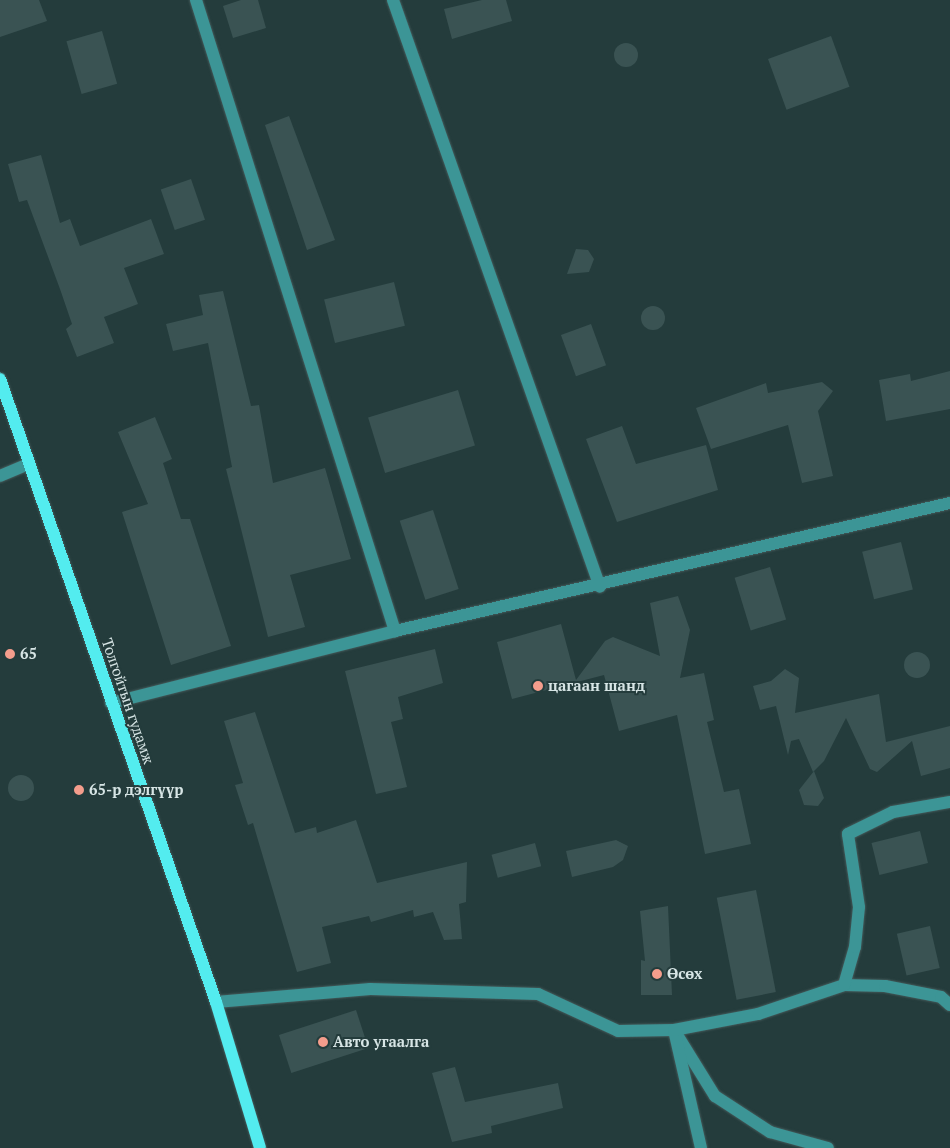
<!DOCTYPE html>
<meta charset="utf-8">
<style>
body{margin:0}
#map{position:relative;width:950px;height:1148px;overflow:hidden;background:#243c3c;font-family:"PT Serif",serif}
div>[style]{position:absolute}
.building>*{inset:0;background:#3a5353;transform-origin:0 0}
.round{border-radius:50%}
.roads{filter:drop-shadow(0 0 1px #445a5a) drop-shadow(0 0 1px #445a5a)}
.minor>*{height:12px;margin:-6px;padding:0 6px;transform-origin:6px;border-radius:6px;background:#3c9596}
.major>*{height:12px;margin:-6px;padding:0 6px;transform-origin:6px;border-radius:6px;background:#53ecef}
.dots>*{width:14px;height:14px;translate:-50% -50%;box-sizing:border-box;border:2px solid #243c3c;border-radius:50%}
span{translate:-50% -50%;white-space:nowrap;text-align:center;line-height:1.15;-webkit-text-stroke:4px #243c3c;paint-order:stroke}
.poi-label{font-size:15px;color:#d7e5e5;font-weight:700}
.left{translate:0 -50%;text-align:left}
.street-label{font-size:15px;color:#d7e5e5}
</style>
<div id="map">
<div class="building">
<i style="clip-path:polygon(0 0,39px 0,47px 21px,0 37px)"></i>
<i style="clip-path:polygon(241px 0,258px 0,266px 28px,233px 38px,223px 6px)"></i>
<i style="clip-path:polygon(482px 0,506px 0,512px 21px,452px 39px,444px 9px)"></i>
<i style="left:102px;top:31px;width:55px;height:37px;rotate:74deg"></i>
<i style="left:831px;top:36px;width:54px;height:67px;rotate:70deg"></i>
<i class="round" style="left:614px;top:43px;width:24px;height:24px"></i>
<i style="clip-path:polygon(289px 116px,335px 240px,307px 250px,265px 125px)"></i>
<i style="clip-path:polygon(41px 155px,60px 223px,70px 219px,80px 246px,151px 219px,164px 254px,124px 268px,138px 304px,104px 317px,114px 343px,77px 357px,66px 329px,72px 324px,60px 289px,27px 200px,19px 202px,8px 164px)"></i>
<i style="left:191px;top:179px;width:43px;height:32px;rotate:71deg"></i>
<i style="clip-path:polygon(576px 249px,588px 250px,594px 259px,589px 272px,567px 274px)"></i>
<i style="left:394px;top:282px;width:45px;height:72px;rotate:76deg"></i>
<i style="clip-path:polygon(223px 291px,251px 406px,259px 405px,273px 483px,325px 468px,351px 559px,290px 575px,305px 627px,268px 637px,226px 469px,232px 467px,208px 343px,173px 351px,166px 324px,203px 315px,199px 295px)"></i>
<i class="round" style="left:641px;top:306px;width:24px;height:24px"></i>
<i style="left:591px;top:324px;width:44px;height:32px;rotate:70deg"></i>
<i style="clip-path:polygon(950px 371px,950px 409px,886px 421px,879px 380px,910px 374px,911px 381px)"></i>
<i style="clip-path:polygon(822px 382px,833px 391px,818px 411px,833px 476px,802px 483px,788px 425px,711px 449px,696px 408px,766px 383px,768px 393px)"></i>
<i style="left:458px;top:390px;width:58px;height:94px;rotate:73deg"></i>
<i style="clip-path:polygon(155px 417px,172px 459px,163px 463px,181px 519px,190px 519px,231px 646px,171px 665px,122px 512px,148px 504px,118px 432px)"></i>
<i style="clip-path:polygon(622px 426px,636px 464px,706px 445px,718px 490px,617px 522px,586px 439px)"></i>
<i style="left:433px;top:510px;width:83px;height:35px;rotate:72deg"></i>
<i style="left:901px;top:542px;width:49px;height:40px;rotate:76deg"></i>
<i style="left:770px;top:567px;width:55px;height:37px;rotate:73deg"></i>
<i style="clip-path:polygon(678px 596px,690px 630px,680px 678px,704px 673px,714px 720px,707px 722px,724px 792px,739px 789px,751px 844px,705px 854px,677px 715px,619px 731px,604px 675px,512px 699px,497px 642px,561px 624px,576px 680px,605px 641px,613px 637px,660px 656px,650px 603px)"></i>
<i style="clip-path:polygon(435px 649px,443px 683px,398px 697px,403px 719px,391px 722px,407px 787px,376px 794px,345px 671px)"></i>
<i class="round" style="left:904px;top:652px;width:26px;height:26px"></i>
<i style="clip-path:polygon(785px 669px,799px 678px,795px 713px,879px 694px,886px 742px,950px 726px,950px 768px,921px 776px,912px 741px,877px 772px,870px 769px,846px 718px,824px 761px,813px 772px,799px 739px,791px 741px,788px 755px,776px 706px,760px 710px,753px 686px,771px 681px)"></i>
<i style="clip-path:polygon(255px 712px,295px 833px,316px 827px,317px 833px,356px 820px,377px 883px,467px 862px,466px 902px,459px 904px,462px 939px,444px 940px,433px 912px,414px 917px,413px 910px,371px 922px,369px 916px,322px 927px,331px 963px,297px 972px,253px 823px,248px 825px,235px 785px,243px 783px,224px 721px)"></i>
<i style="clip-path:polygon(814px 771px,824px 798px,818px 806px,804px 805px,799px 790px)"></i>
<i class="round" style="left:8px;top:775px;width:26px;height:26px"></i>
<i style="left:920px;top:831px;width:33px;height:50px;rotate:76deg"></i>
<i style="clip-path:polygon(616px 840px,628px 846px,623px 860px,613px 867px,572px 877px,566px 851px)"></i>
<i style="left:535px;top:843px;width:24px;height:45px;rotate:75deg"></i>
<i style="left:756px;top:890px;width:104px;height:40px;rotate:79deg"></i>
<i style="clip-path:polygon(668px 906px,672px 995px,641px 995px,641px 960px,645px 961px,640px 911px)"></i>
<i style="left:930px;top:926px;width:43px;height:34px;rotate:77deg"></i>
<i style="left:356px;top:1010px;width:40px;height:81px;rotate:72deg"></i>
<i style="clip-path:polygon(455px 1067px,465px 1102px,558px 1083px,563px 1108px,491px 1126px,492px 1133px,452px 1142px,432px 1073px)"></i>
</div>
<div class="roads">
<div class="minor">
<i style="left:196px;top:0;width:662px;rotate:72.5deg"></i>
<i style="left:393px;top:0;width:622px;rotate:70.58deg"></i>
<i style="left:0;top:476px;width:30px;rotate:-23deg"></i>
<i style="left:111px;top:703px;width:293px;rotate:-14.2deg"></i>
<i style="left:395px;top:631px;width:570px;rotate:-12.99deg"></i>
<i style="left:844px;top:985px;width:41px;rotate:1.4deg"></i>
<i style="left:885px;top:986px;width:57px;rotate:11.1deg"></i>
<i style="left:941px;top:997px;width:12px;rotate:42deg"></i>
<i style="left:216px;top:1002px;width:155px;rotate:-4.8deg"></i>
<i style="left:370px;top:989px;width:168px;rotate:1.7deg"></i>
<i style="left:538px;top:994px;width:88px;rotate:24.8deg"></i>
<i style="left:618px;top:1031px;width:56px;rotate:-1deg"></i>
<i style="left:674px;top:1030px;width:78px;rotate:58.2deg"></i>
<i style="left:715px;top:1096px;width:66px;rotate:33.2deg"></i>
<i style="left:770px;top:1132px;width:60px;rotate:15.4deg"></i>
<i style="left:701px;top:1148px;width:121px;rotate:-102.9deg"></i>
<i style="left:674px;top:1030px;width:86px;rotate:-10.8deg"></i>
<i style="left:758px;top:1014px;width:91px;rotate:-18.6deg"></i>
<i style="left:844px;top:985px;width:40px;rotate:-74deg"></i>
<i style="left:855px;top:947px;width:40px;rotate:-84.3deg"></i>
<i style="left:859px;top:907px;width:74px;rotate:-98.6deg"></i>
<i style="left:848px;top:834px;width:50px;rotate:-26.1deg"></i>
<i style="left:893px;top:812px;width:58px;rotate:-10deg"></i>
</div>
<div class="major">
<i style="left:0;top:379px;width:659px;rotate:70.88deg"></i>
<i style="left:216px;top:1002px;width:152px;rotate:73.2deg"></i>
</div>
</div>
<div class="dots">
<i style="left:10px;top:654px;background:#f49d8c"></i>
<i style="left:538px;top:686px;background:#f49d8c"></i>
<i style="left:79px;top:790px;background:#f49d8c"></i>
<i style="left:657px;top:974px;background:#f49d8c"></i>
<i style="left:323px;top:1042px;background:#f49d8c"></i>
</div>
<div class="poi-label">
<span class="left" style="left:20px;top:654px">65</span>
<span class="left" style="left:548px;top:686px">цагаан шанд</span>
<span class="left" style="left:89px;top:790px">65-р дэлгүүр</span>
<span class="left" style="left:667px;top:974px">Өсөх</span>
<span class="left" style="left:333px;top:1042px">Авто угаалга</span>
</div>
<div class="street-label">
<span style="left:128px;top:701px;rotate:71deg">Толгойтын гудамж</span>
</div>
</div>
